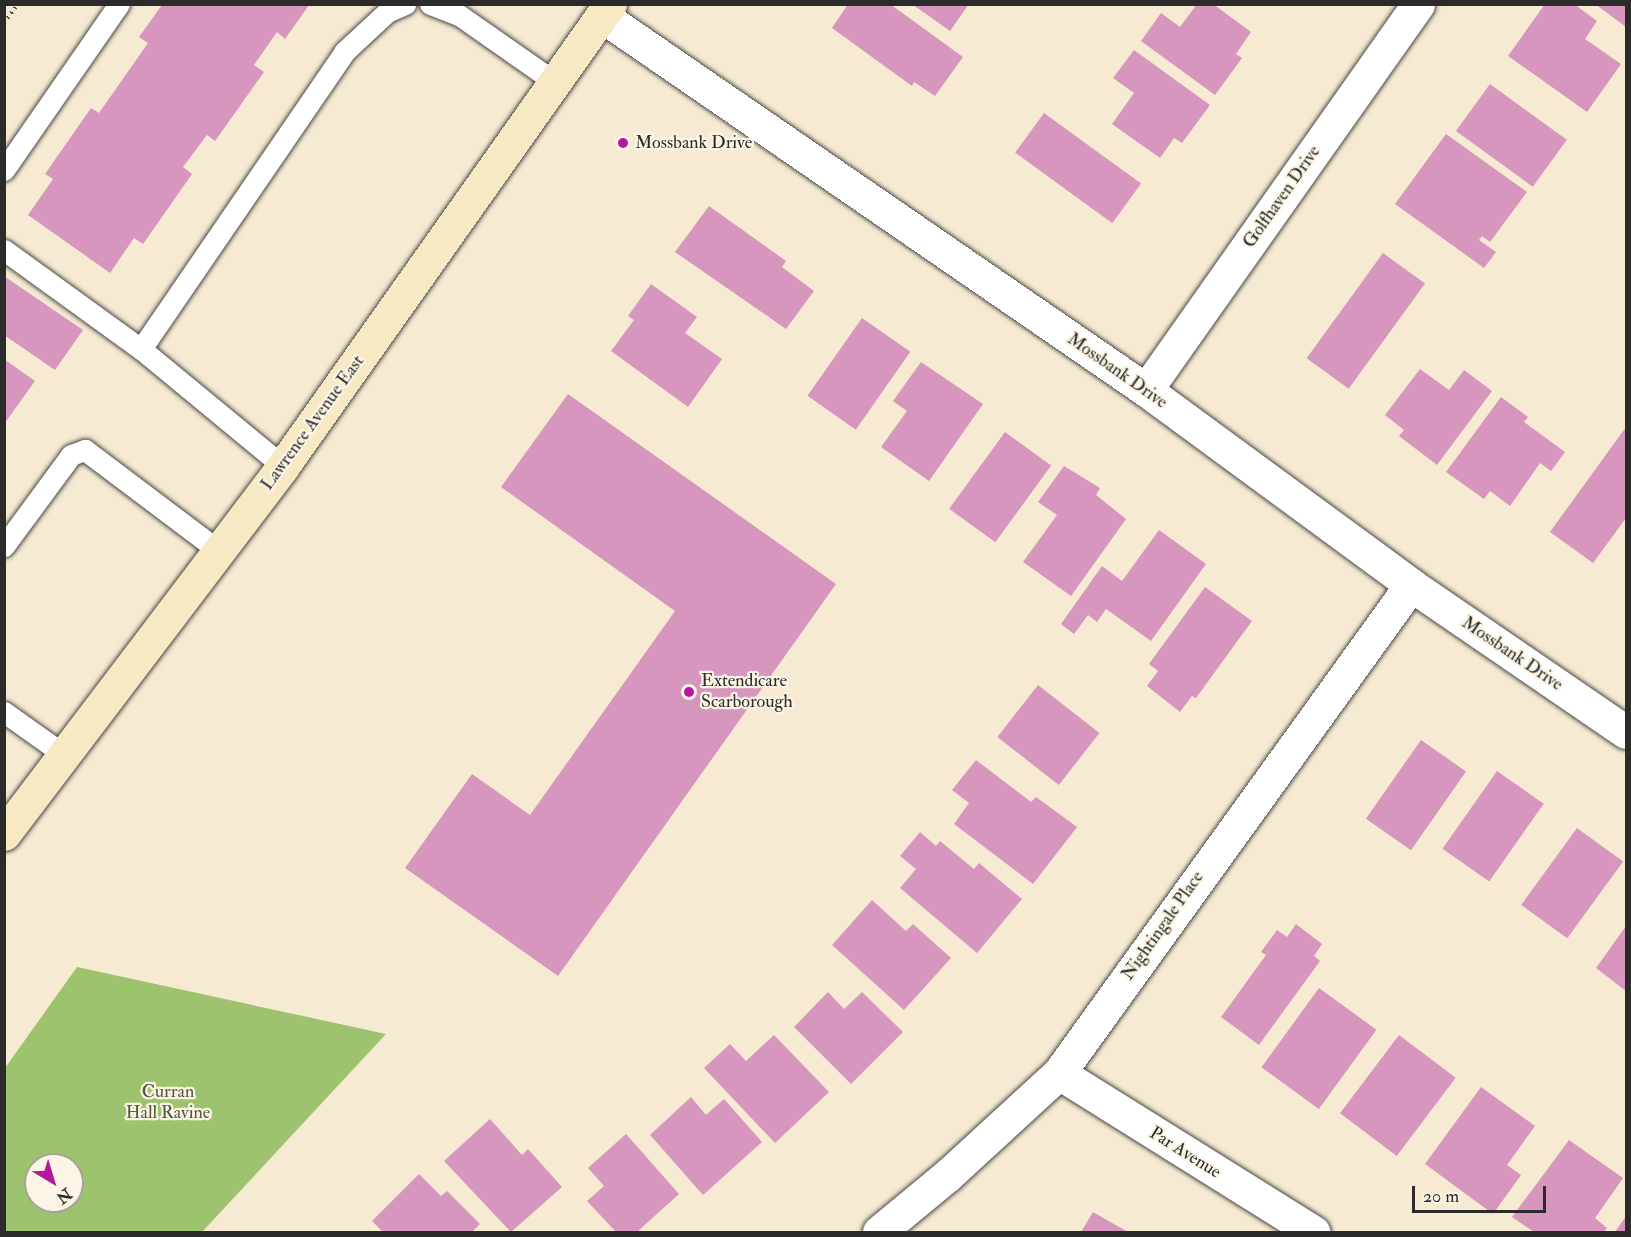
<!DOCTYPE html>
<style>
body{margin:0}
#map{position:relative;width:1631px;height:1237px;overflow:hidden;background:#f6ead2;font-family:"IM FELL Double Pica",serif}
div>[style]{position:absolute}
.green>*{inset:0;background:#9dc36e}
.building>*{inset:0;background:#d796be;transform-origin:0 0}
.path>*{height:4px;margin-top:-2px;transform-origin:0;background:repeating-linear-gradient(90deg,#494844 0 1.5px,transparent 0 6px)}
.roads{filter:drop-shadow(0 0 2px #494844) drop-shadow(0 0 2px #494844)}
.service>*{height:21px;margin:-10.5px;padding:0 10.5px;transform-origin:10.5px;border-radius:10.5px;background:#fff}
.minor>*{height:33px;margin:-16.5px;padding:0 16.5px;transform-origin:16.5px;border-radius:16.5px;background:#fff}
.secondary>*{height:33px;margin:-16.5px;padding:0 16.5px;transform-origin:16.5px;border-radius:16.5px;background:#f7e9c3}
.dots>*{width:16px;height:16px;translate:-50% -50%;box-sizing:border-box;border:3px solid #fcf5e5;border-radius:50%}
span{translate:-50% -50%;white-space:nowrap;text-align:center;line-height:1.15;-webkit-text-stroke:4.5px #fcf5e5;paint-order:stroke}
.poi-label{font-size:18px;color:#2b2b2b}
.left{translate:0 -50%;text-align:left}
.street-label{font-size:18px;color:#2b2b2b}
.park-label{font-size:18px;color:#4d593f}
.frame{position:absolute;inset:0;border:6px solid #2b2b2b;pointer-events:none}
.north{position:absolute;left:24px;top:1153px;width:60px;height:60px;box-sizing:border-box;background:#fcf5e5;border:2px solid #a8a49b;border-radius:50%;rotate:142deg;font-size:16px;font-weight:700;line-height:24px;text-align:center;color:#2b2b2b}
.north::after{content:'';display:block;margin:auto;width:21px;height:27px;background:#b5179e;clip-path:polygon(50% 0,100% 100%,50% 72%,0 100%)}
.scale{position:absolute;left:1412px;top:1186px;width:134px;height:27px;box-sizing:border-box;border:3px solid #2b2b2b;border-top:0;padding-left:8px;font-size:18px;line-height:21px;white-space:nowrap;color:#2b2b2b;-webkit-text-stroke:4px #fcf5e5;paint-order:stroke}
</style>
<div id="map">
<div class="green">
<i style="clip-path:polygon(evenodd,77px 967px,386px 1034px,202px 1232px,5px 1232px,5px 1068px,77px 967px,36px 1165px,72px 1165px,72px 1201px,36px 1201px,36px 1165px)"></i>
</div>
<div class="building">
<i style="clip-path:polygon(848px 4px,890px 4px,963px 57px,935px 96px,914px 82px,912px 86px,832px 28px)"></i>
<i style="clip-path:polygon(912px 4px,969px 4px,950px 31px)"></i>
<i style="clip-path:polygon(1197px 4px,1213px 4px,1251px 32px,1236px 54px,1242px 58px,1215px 95px,1141px 41px,1161px 13px,1180px 27px)"></i>
<i style="clip-path:polygon(1545px 4px,1574px 4px,1597px 21px,1585px 39px,1621px 64px,1587px 112px,1508px 56px)"></i>
<i style="clip-path:polygon(1595px 4px,1626px 4px,1626px 27px)"></i>
<i style="clip-path:polygon(162px 5px,309px 5px,285px 39px,277px 32px,254px 65px,264px 72px,215px 141px,207px 135px,183px 167px,192px 174px,143px 244px,134px 238px,110px 273px,28px 215px,53px 179px,45px 174px,91px 108px,99px 113px,148px 43px,139px 37px)"></i>
<i style="clip-path:polygon(1134px 50px,1210px 105px,1182px 143px,1174px 138px,1160px 158px,1112px 124px,1134px 93px,1113px 78px)"></i>
<i style="left:1490px;top:84px;width:95px;height:58px;rotate:36deg"></i>
<i style="left:1044px;top:113px;width:120px;height:49px;rotate:36deg"></i>
<i style="clip-path:polygon(1446px 134px,1527px 192px,1490px 242px,1482px 236px,1479px 240px,1496px 252px,1484px 268px,1395px 204px)"></i>
<i style="clip-path:polygon(709px 206px,786px 261px,782px 267px,814px 291px,786px 329px,675px 252px)"></i>
<i style="left:1383px;top:253px;width:52px;height:130px;rotate:36deg"></i>
<i style="clip-path:polygon(4px 276px,83px 330px,55px 370px,4px 335px)"></i>
<i style="clip-path:polygon(651px 284px,697px 317px,685px 333px,722px 359px,688px 407px,611px 351px,634px 320px,628px 316px)"></i>
<i style="left:862px;top:318px;width:59px;height:95px;rotate:35deg"></i>
<i style="clip-path:polygon(4px 359px,35px 381px,4px 424px)"></i>
<i style="clip-path:polygon(921px 362px,983px 404px,929px 481px,881px 447px,907px 411px,893px 401px)"></i>
<i style="clip-path:polygon(1420px 369px,1449px 390px,1464px 370px,1492px 391px,1437px 465px,1399px 436px,1404px 430px,1385px 415px)"></i>
<i style="clip-path:polygon(568px 394px,836px 584px,558px 976px,405px 868px,472px 774px,530px 815px,675px 611px,501px 487px)"></i>
<i style="clip-path:polygon(1501px 397px,1528px 417px,1524px 422px,1565px 452px,1551px 471px,1540px 463px,1510px 506px,1490px 491px,1484px 499px,1446px 472px)"></i>
<i style="clip-path:polygon(1626px 427px,1626px 518px,1593px 563px,1550px 532px)"></i>
<i style="left:1005px;top:432px;width:57px;height:95px;rotate:36deg"></i>
<i style="clip-path:polygon(1064px 466px,1100px 488px,1096px 495px,1126px 519px,1071px 596px,1023px 562px,1057px 515px,1038px 502px)"></i>
<i style="clip-path:polygon(1159px 530px,1206px 564px,1151px 641px,1106px 609px,1097px 622px,1088px 615px,1074px 634px,1061px 624px,1102px 566px,1122px 581px)"></i>
<i style="clip-path:polygon(1205px 587px,1252px 621px,1196px 698px,1192px 696px,1180px 712px,1147px 686px,1158px 671px,1149px 664px)"></i>
<i style="left:1038px;top:685px;width:78px;height:66px;rotate:38deg"></i>
<i style="left:1421px;top:740px;width:55px;height:96px;rotate:35deg"></i>
<i style="clip-path:polygon(976px 760px,1031px 802px,1036px 797px,1077px 827px,1033px 884px,954px 824px,969px 803px,952px 790px)"></i>
<i style="left:1497px;top:771px;width:57px;height:95px;rotate:35deg"></i>
<i style="left:1577px;top:828px;width:57px;height:95px;rotate:36deg"></i>
<i style="clip-path:polygon(920px 832px,936px 846px,940px 841px,974px 869px,979px 863px,1022px 899px,977px 953px,900px 888px,916px 869px,900px 856px)"></i>
<i style="clip-path:polygon(872px 900px,906px 931px,913px 924px,951px 958px,904px 1010px,832px 945px)"></i>
<i style="clip-path:polygon(1296px 924px,1322px 944px,1314px 956px,1320px 961px,1259px 1045px,1221px 1017px,1266px 955px,1261px 952px,1277px 930px,1287px 937px)"></i>
<i style="clip-path:polygon(1626px 926px,1626px 991px,1596px 968px)"></i>
<i style="left:1319px;top:988px;width:71px;height:98px;rotate:36deg"></i>
<i style="clip-path:polygon(828px 992px,844px 1009px,862px 992px,903px 1032px,851px 1084px,794px 1027px)"></i>
<i style="clip-path:polygon(774px 1035px,829px 1092px,775px 1143px,704px 1068px,730px 1044px,746px 1061px)"></i>
<i style="left:1399px;top:1035px;width:71px;height:98px;rotate:37deg"></i>
<i style="clip-path:polygon(1481px 1087px,1535px 1126px,1507px 1165px,1521px 1175px,1493px 1214px,1425px 1164px)"></i>
<i style="clip-path:polygon(691px 1097px,706px 1115px,724px 1099px,762px 1142px,703px 1195px,650px 1135px)"></i>
<i style="clip-path:polygon(490px 1119px,522px 1155px,528px 1149px,562px 1187px,511px 1232px,444px 1161px)"></i>
<i style="clip-path:polygon(626px 1134px,679px 1194px,637px 1232px,616px 1232px,587px 1201px,604px 1186px,588px 1168px)"></i>
<i style="clip-path:polygon(1569px 1140px,1623px 1178px,1595px 1218px,1607px 1228px,1604px 1232px,1534px 1232px,1512px 1217px)"></i>
<i style="clip-path:polygon(419px 1174px,441px 1196px,447px 1191px,480px 1224px,472px 1232px,383px 1232px,372px 1221px)"></i>
<i style="clip-path:polygon(1093px 1212px,1128px 1232px,1081px 1232px)"></i>
<i style="clip-path:polygon(1626px 1216px,1626px 1232px,1615px 1232px)"></i>
</div>
<div class="path">
<i style="left:4px;top:23px;width:24px;rotate:-54deg"></i>
</div>
<div class="roads">
<div class="service">
<i style="left:430px;top:4px;width:31px;rotate:21deg"></i>
<i style="left:459px;top:15px;width:118px;rotate:35deg"></i>
<i style="left:4px;top:170px;width:202px;rotate:-55.3deg"></i>
<i style="left:4px;top:250px;width:169px;rotate:35.9deg"></i>
<i style="left:141px;top:349px;width:184px;rotate:39.5deg"></i>
<i style="left:141px;top:349px;width:360px;rotate:-55.6deg"></i>
<i style="left:344px;top:52px;width:59px;rotate:-42.9deg"></i>
<i style="left:387px;top:12px;width:20px;rotate:-24deg"></i>
<i style="left:4px;top:546px;width:113px;rotate:-53.6deg"></i>
<i style="left:71px;top:455px;width:15px;rotate:-20deg"></i>
<i style="left:85px;top:450px;width:168px;rotate:37deg"></i>
<i style="left:4px;top:712px;width:76px;rotate:35.4deg"></i>
</div>
<div class="minor">
<i style="left:602px;top:16px;width:660px;rotate:34.51deg"></i>
<i style="left:1146px;top:390px;width:329px;rotate:36.3deg"></i>
<i style="left:1411px;top:585px;width:260px;rotate:34.4deg"></i>
<i style="left:1146px;top:390px;width:472px;rotate:-54.8deg"></i>
<i style="left:1059px;top:1073px;width:300px;rotate:32deg"></i>
<i style="left:879px;top:1232px;width:89px;rotate:-39.6deg"></i>
<i style="left:948px;top:1175px;width:151px;rotate:-42.6deg"></i>
<i style="left:1059px;top:1073px;width:602px;rotate:-54.2deg"></i>
</div>
<div class="secondary">
<i style="left:4px;top:834px;width:462px;rotate:-52.8deg"></i>
<i style="left:283px;top:466px;width:566px;rotate:-54.71deg"></i>
</div>
</div>
<div class="dots">
<i style="left:623px;top:143px;background:#b5179e"></i>
<i style="left:689px;top:692px;background:#b5179e"></i>
</div>
<div class="poi-label">
<span class="left" style="left:635px;top:143px">Mossbank Drive</span>
<span class="left" style="left:701px;top:692px">Extendicare<br>Scarborough</span>
</div>
<div class="street-label">
<span style="left:1282px;top:197px;rotate:-55deg">Golfhaven Drive</span>
<span style="left:1117px;top:371px;rotate:35deg">Mossbank Drive</span>
<span style="left:313px;top:423px;rotate:-54deg">Lawrence Avenue East</span>
<span style="left:1512px;top:654px;rotate:34deg">Mossbank Drive</span>
<span style="left:1163px;top:926px;rotate:-55deg">Nightingale Place</span>
<span style="left:1185px;top:1153px;rotate:32deg">Par Avenue</span>
</div>
<div class="park-label">
<span style="left:168px;top:1103px">Curran<br>Hall Ravine</span>
</div>
<div class="frame"></div>
<div class="north">N</div>
<div class="scale">20 m</div>
</div>
